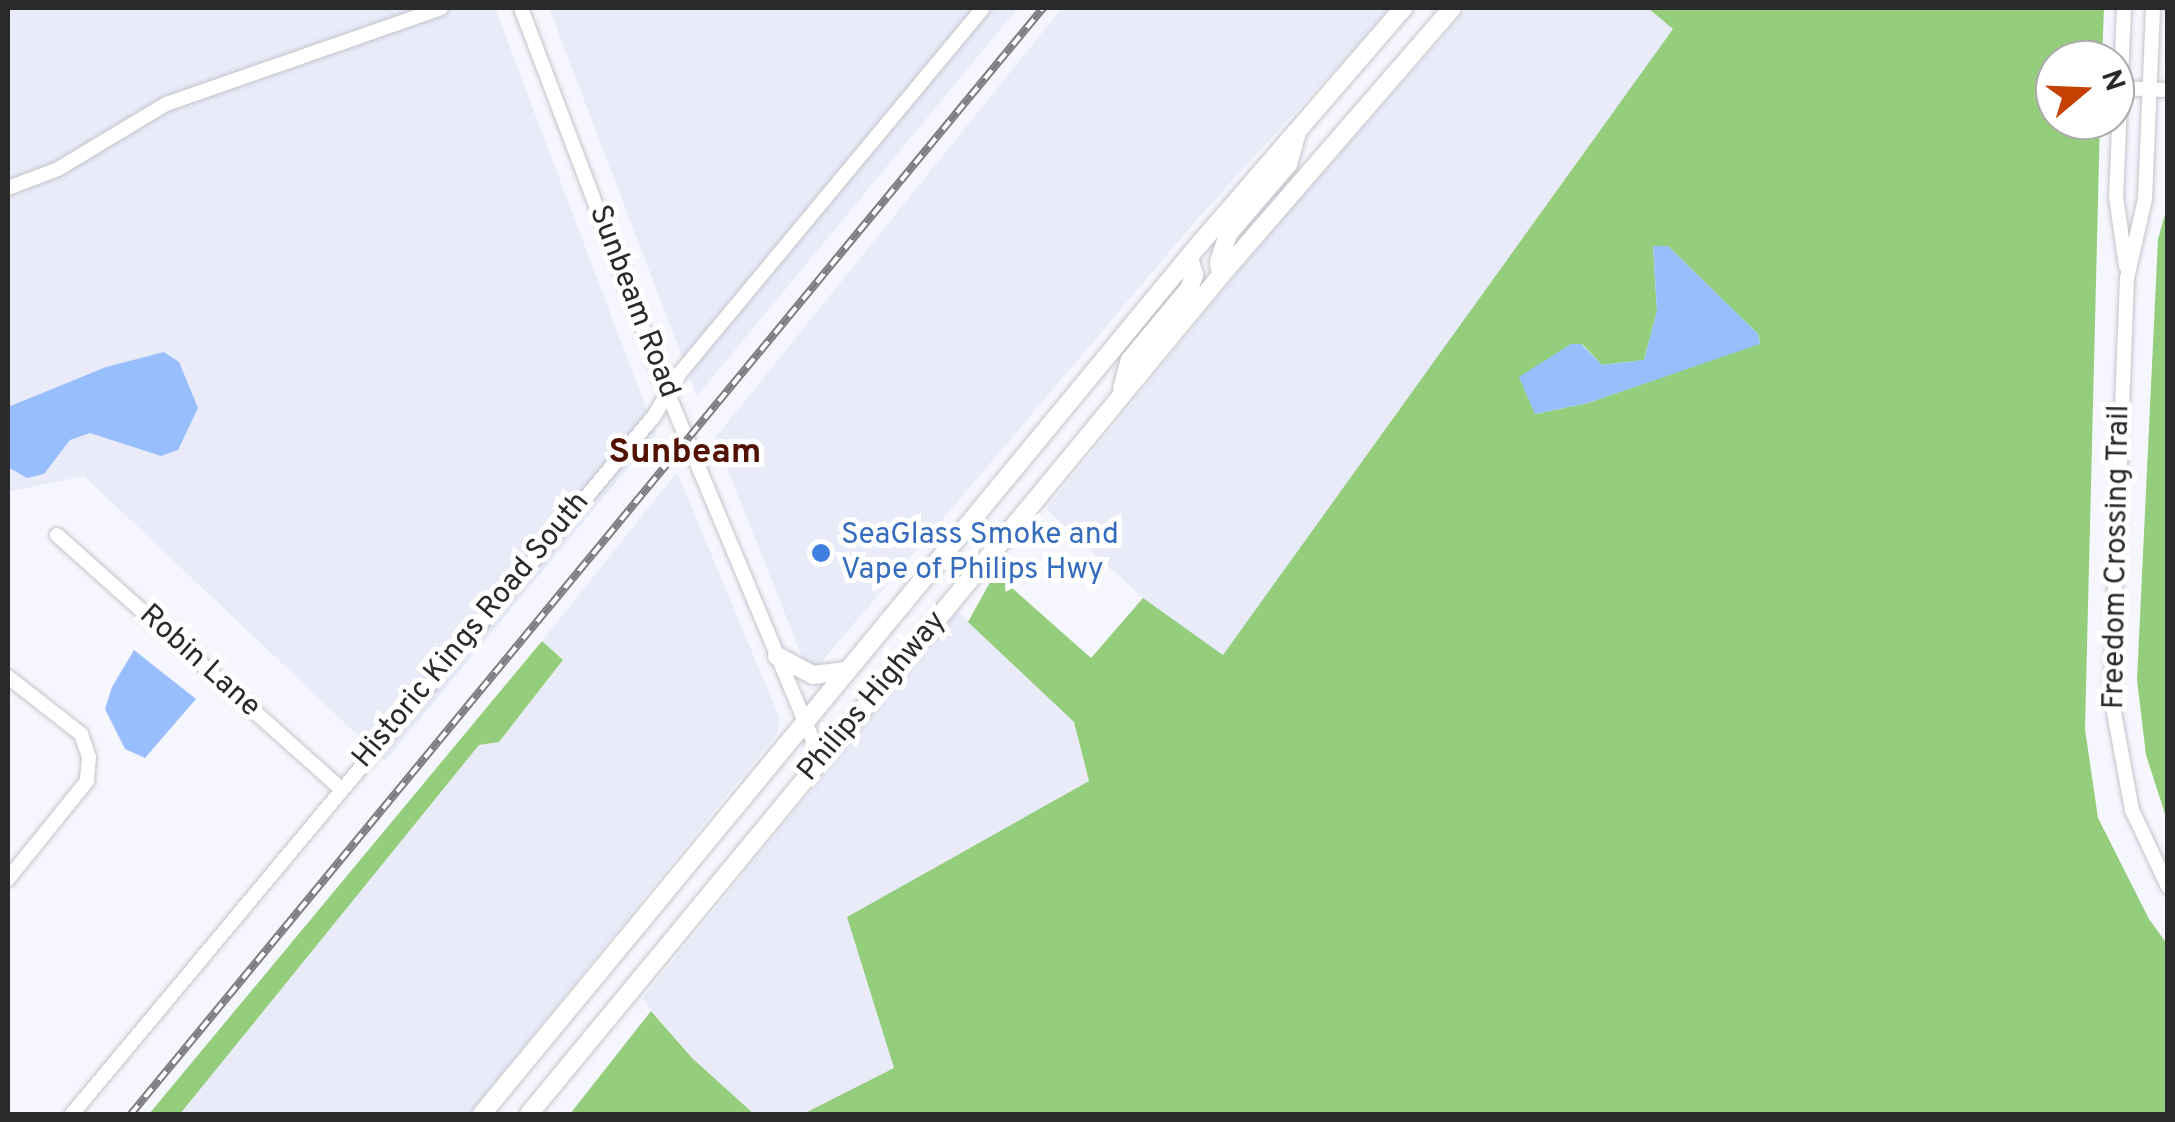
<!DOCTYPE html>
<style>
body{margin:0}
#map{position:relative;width:2175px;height:1122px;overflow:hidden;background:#f6f7fe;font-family:Overpass,sans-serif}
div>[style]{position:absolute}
.built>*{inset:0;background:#e9ebf9}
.forest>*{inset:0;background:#94ce7d}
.water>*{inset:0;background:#99befd}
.roads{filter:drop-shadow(0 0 2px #c3c4ca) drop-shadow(0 0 2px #c3c4ca)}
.minor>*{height:14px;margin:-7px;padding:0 7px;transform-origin:7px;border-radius:7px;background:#fff}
.major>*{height:18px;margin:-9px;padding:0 9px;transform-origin:9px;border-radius:9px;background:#fff}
.rail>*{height:8px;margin-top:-4px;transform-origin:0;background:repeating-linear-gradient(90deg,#fff 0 11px,#7d7e82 0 22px);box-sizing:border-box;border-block:2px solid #7d7e82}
.dots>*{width:28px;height:28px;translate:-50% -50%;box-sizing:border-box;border:5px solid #fff;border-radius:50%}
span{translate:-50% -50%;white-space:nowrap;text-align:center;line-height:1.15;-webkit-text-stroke:10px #fff;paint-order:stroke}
.street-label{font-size:30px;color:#2a2a2d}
.shop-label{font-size:30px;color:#366cbe}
.left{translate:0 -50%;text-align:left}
.quarter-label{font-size:35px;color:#531200;font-weight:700}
.frame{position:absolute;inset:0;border:10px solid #2a2a2d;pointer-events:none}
.north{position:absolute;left:2035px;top:40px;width:100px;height:100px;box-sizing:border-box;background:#fff;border:2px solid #aaaaab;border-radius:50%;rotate:71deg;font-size:28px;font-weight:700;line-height:40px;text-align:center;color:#2a2a2d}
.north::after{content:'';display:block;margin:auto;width:35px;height:45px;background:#c64001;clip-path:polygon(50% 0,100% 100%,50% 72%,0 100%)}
</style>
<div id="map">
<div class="built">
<i style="clip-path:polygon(8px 8px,495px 8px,656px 434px,385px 761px,84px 476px,8px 492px)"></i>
<i style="clip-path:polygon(549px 8px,1018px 8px,697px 396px)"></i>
<i style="clip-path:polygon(1062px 8px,1391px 8px,1200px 216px,818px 666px,804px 662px,715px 438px)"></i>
<i style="clip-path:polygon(1468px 8px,1648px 8px,1674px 28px,1223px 656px,1143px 598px,1046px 509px,1265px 239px)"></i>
<i style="clip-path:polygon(677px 472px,780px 719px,778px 732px,469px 1114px,180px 1114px,479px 745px,499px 742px,563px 661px,542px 641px)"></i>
<i style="clip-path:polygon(957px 611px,1074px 722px,1089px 781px,847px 917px,895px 1069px,802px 1114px,754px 1114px,692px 1058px,642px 999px)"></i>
</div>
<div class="forest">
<i style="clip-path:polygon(evenodd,1648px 8px,2104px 8px,2102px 60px,2055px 60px,2055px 120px,2100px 120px,2085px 729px,2098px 818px,2149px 919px,2167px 944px,2167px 1114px,803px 1114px,894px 1068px,847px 917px,1089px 781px,1074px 722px,968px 622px,995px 573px,1091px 658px,1143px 598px,1223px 655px,1673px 29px,1648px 8px,1653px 247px,1669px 247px,1758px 334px,1760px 343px,1588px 403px,1535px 414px,1527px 390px,1582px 344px,1602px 365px,1644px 360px,1657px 311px,1653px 247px)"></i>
<i style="clip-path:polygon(2167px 207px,2167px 820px,2146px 755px,2137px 680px,2158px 239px)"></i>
<i style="clip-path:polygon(542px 641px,563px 660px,499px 742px,479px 745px,180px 1114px,149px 1114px)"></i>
<i style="clip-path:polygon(651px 1011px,692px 1058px,754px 1114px,570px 1114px)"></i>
</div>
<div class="water">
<i style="clip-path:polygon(1653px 246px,1668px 246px,1758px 334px,1760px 344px,1588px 403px,1535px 414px,1519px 377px,1571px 344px,1581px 344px,1602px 365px,1644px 360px,1657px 311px)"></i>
<i style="clip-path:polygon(164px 352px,179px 362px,198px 408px,178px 450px,161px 456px,90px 433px,70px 440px,44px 474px,27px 478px,8px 467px,8px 407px,106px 367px)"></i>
<i style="clip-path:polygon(134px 650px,196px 699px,145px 758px,125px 749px,105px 709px,112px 687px)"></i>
</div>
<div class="roads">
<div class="minor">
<i style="left:521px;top:8px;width:413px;rotate:69.2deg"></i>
<i style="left:668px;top:394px;width:397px;rotate:67.3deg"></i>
<i style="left:2124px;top:8px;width:189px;rotate:92.4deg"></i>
<i style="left:2116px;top:197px;width:70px;rotate:81.8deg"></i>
<i style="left:2153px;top:8px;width:191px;rotate:92.4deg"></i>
<i style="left:2145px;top:199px;width:81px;rotate:102.8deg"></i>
<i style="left:2127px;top:278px;width:418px;rotate:92.2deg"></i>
<i style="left:2111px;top:696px;width:116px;rotate:79.6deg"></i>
<i style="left:2132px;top:810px;width:85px;rotate:64.9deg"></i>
<i style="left:2120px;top:88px;width:48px;rotate:2.4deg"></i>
<i style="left:8px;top:188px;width:53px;rotate:-20.8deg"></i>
<i style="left:58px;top:169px;width:126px;rotate:-31deg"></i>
<i style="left:166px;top:104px;width:291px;rotate:-19.2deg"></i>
<i style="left:57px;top:535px;width:380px;rotate:41.8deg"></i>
<i style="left:8px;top:677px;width:93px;rotate:38deg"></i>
<i style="left:81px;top:734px;width:24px;rotate:71deg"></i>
<i style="left:89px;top:757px;width:24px;rotate:95deg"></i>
<i style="left:87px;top:781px;width:126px;rotate:128.9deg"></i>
<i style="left:72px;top:1114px;width:909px;rotate:-50.18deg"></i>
<i style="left:654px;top:416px;width:50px;rotate:-58.8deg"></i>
<i style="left:680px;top:373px;width:474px;rotate:-50.3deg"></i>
</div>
<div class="major">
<i style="left:1221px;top:275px;width:13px;rotate:-99deg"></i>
<i style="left:1219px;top:262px;width:29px;rotate:-72deg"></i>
<i style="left:1228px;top:234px;width:92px;rotate:-49.4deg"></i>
<i style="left:1288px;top:164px;width:29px;rotate:-74deg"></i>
<i style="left:1122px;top:389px;width:30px;rotate:-75deg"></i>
<i style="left:1130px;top:360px;width:92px;rotate:-50.3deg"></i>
<i style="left:1189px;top:289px;width:15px;rotate:-70deg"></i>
<i style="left:1194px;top:275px;width:19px;rotate:-106deg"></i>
<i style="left:777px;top:656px;width:41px;rotate:27.8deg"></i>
<i style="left:813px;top:675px;width:34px;rotate:-7deg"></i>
<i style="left:482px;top:1114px;width:1124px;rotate:-50.49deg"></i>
<i style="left:1197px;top:247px;width:316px;rotate:-49.2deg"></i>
<i style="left:529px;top:1114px;width:1088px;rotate:-50.48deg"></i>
<i style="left:1221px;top:275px;width:353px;rotate:-49.1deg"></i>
</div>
</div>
<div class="rail">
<i style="left:131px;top:1114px;width:1434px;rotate:-50.49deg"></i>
</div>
<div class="dots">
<i style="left:821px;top:553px;background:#3f7fe0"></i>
</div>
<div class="street-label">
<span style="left:633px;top:302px;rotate:69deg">Sunbeam Road</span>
<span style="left:2118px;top:557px;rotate:-89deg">Freedom Crossing Trail</span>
<span style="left:472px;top:631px;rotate:-50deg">Historic Kings Road South</span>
<span style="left:199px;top:662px;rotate:42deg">Robin Lane</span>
<span style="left:873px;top:697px;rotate:-50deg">Philips Highway</span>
</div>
<div class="shop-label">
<span class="left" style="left:841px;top:553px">SeaGlass Smoke and<br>Vape of Philips Hwy</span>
</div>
<div class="quarter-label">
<span style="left:685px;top:453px">Sunbeam</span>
</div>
<div class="frame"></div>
<div class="north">N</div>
</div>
